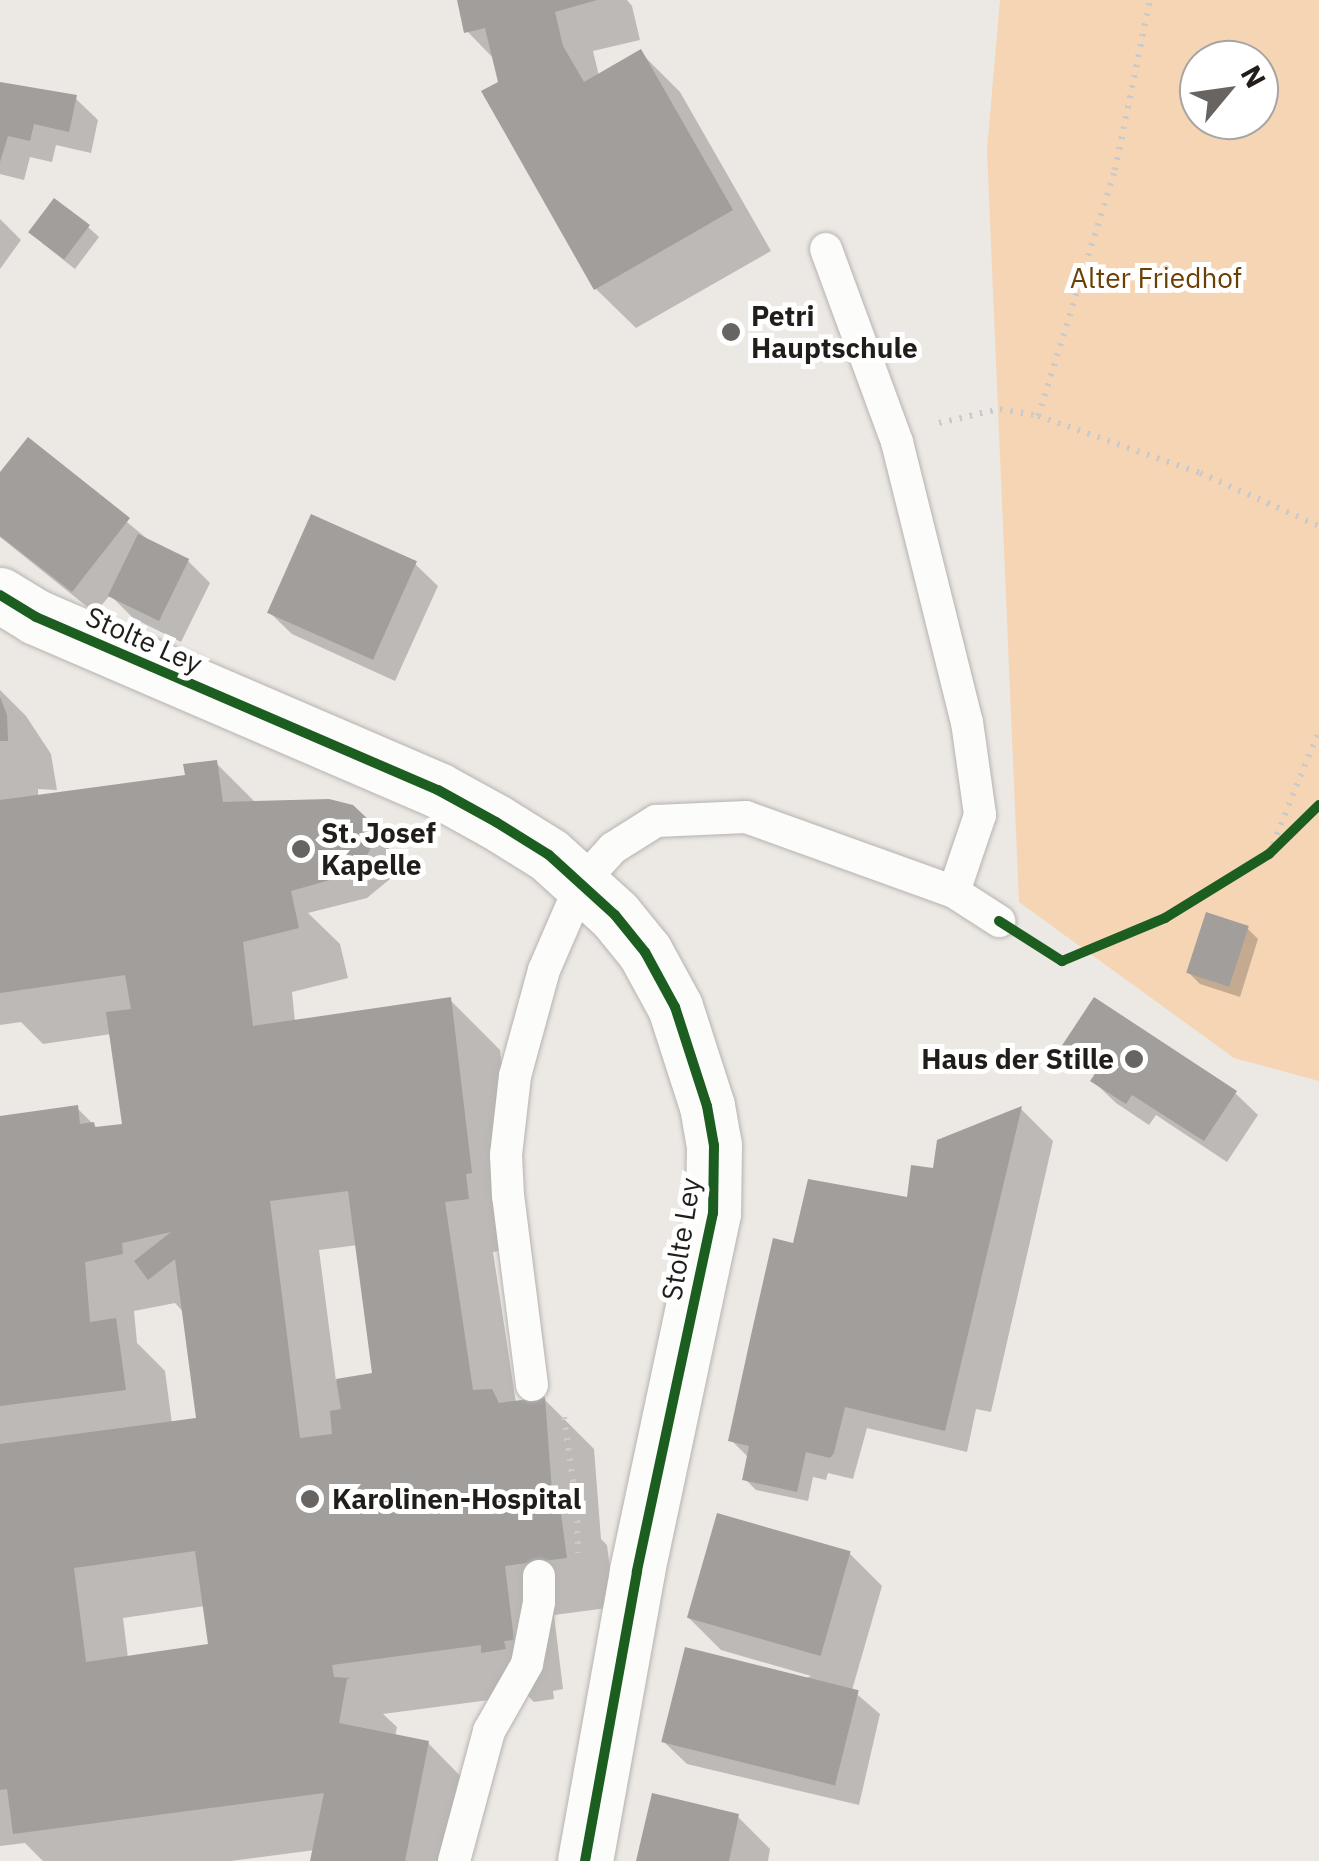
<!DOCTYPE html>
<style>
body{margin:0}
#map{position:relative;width:1319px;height:1861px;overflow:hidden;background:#ece8e4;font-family:"IBM Plex Sans",sans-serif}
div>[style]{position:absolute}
.green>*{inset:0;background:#f5d5b4}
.shadow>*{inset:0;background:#0003}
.building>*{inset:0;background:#a19e9b;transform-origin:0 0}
.path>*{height:6px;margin-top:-3px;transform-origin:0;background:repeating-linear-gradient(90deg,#cacac8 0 2.5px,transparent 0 10.5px)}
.roads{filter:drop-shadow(0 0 2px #b6b3b0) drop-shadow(0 0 2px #b6b3b0)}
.lane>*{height:32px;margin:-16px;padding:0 16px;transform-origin:16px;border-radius:16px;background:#fcfcfb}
.street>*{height:55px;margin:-27.5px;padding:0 27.5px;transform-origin:27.5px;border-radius:27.5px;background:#fcfcfb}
.cycleway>*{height:10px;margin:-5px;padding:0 5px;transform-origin:5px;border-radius:5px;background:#1b5e20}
.dots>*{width:28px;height:28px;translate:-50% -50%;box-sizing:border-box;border:5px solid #fff;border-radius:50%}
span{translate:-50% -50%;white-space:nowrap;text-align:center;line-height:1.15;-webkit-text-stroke:10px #fff;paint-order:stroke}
.park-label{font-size:28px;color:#6b4002}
.poi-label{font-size:28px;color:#201d1a;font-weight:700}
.left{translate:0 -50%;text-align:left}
.right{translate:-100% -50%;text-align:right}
.street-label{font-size:28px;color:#201d1a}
.north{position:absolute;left:1179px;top:40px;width:100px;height:100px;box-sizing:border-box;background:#fff;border:2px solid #a6a5a3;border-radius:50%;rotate:61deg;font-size:28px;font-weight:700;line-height:40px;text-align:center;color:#201d1a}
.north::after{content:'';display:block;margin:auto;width:35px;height:45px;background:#676461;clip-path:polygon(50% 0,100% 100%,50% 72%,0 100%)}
</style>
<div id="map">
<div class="green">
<i style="clip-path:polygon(evenodd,1000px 0,1319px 0,1319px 1081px,1234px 1058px,1019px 902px,987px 150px,1000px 0,1199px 60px,1259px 60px,1259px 120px,1199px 120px,1199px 60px)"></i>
</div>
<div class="shadow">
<i style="clip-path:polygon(459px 0,627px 0,632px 6px,640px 40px,593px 51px,599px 76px,640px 52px,680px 92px,771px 251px,636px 328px,596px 289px,501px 83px,495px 60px,467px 31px)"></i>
<i style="clip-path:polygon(0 83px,75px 98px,98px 120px,91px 153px,56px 145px,52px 162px,30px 157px,24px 180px,0 174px)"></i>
<i style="clip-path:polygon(0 219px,21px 240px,0 269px)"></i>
<i style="clip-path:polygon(88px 227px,99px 237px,75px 269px,42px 243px)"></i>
<i style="clip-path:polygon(28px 440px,151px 542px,188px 561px,210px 583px,181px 642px,133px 618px,110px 595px,95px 613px,0 537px,0 476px)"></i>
<i style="clip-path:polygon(415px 564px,438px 586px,395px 681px,292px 634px,269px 612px)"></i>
<i style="clip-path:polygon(evenodd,0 690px,26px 716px,51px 754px,57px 790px,38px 789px,38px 797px,188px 778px,216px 763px,257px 804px,359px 812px,383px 835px,396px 864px,390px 879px,367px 898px,308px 913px,340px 944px,348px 978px,292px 992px,295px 1022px,450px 1000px,500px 1050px,521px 1223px,518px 1248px,493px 1252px,516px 1403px,544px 1399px,594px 1449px,601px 1539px,607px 1545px,615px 1607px,554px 1615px,563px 1689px,553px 1691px,554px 1699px,534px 1702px,527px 1695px,383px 1714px,397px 1727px,395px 1737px,428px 1743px,478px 1794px,465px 1861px,313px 1861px,315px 1850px,231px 1861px,43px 1861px,25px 1843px,0 1846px,0 1145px,77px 1108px,98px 1129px,125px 1126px,111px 1034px,43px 1044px,21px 1022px,0 1025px,0 690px,358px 1245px,375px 1376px,336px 1381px,319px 1250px,358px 1245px,0 690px,175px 1303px,185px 1314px,199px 1420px,172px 1424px,165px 1371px,137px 1343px,134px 1311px,175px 1303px,0 690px,205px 1606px,211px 1646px,128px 1658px,123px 1618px,205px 1606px)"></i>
<i style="clip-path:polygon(1247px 928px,1258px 939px,1240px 997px,1200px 984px,1189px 973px)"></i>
<i style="clip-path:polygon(1064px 1047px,1235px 1093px,1258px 1115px,1227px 1162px,1156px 1115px,1149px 1125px,1116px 1103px,1093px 1081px,1096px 1076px)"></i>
<i style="clip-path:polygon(1021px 1109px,1053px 1141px,991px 1412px,976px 1409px,967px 1452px,867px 1428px,853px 1479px,828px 1473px,826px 1480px,813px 1477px,808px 1501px,756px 1490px,745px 1479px,749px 1458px,731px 1440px,795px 1246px,905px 1199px,935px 1171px)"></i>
<i style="clip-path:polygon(850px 1554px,882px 1586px,852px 1690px,880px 1714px,859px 1805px,687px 1764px,664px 1742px,811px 1676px,721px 1650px,689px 1618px)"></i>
<i style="clip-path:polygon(738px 1817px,770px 1849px,768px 1861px,639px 1861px)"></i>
</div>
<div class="building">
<i style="clip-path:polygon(457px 0,597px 0,555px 12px,563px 46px,584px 82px,641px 49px,733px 210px,594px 290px,481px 91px,498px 82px,485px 28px,464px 33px)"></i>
<i style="clip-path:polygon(0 82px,77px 95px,69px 132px,34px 124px,30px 141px,8px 136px,0 162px)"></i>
<i style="left:54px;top:198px;width:45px;height:43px;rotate:37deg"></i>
<i style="clip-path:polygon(28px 437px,130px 518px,72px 592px,0 536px,0 472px)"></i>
<i style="left:311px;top:514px;width:116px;height:108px;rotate:24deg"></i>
<i style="left:138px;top:534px;width:57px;height:69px;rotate:26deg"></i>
<i style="clip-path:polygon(0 697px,7px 715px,8px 741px,0 741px)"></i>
<i style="clip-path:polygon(evenodd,217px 760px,223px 802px,329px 799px,353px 805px,371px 822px,375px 840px,363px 863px,344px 876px,291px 891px,299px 928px,243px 942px,253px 1026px,451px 997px,472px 1173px,466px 1174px,469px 1199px,445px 1202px,473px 1390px,492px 1389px,499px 1403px,545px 1397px,552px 1492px,558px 1492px,567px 1558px,505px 1566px,514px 1640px,504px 1641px,506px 1649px,481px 1653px,481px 1645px,332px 1665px,334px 1677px,351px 1678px,347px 1679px,339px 1723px,429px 1741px,405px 1861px,310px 1861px,324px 1793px,13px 1834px,7px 1789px,0 1790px,0 1444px,196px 1418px,175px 1259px,148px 1280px,134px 1261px,171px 1232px,122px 1243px,123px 1254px,85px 1262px,90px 1322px,116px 1318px,126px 1390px,0 1406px,0 1116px,78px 1105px,80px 1124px,94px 1122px,95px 1127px,122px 1124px,106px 1012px,131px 1009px,125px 975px,0 993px,0 800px,185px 775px,183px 764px,217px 760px,348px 1191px,372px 1373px,336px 1379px,341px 1409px,330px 1411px,332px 1434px,300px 1438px,270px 1201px,348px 1191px,217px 760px,195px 1551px,208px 1644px,86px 1662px,74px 1568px,195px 1551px)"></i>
<i style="left:1206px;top:912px;width:45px;height:64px;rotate:18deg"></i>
<i style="clip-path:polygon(1094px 997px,1237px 1091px,1204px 1141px,1132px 1095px,1126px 1104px,1090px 1081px,1097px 1071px,1061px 1047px)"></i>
<i style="clip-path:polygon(1022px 1106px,945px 1431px,845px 1407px,834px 1453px,830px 1458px,806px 1452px,797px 1492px,742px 1480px,749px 1446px,728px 1441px,751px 1335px,773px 1238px,793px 1243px,808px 1179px,907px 1197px,911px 1165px,933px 1168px,937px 1140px)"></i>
<i style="left:717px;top:1513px;width:139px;height:109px;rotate:16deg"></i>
<i style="left:685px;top:1647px;width:179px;height:98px;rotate:14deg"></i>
<i style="clip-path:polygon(652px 1793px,739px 1814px,729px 1861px,636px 1861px)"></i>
</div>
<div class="path">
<i style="left:1038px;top:416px;width:258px;rotate:-72.6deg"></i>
<i style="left:1115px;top:170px;width:174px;rotate:-78.4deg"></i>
<i style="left:939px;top:423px;width:63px;rotate:-12.9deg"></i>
<i style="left:1000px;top:409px;width:39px;rotate:10deg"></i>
<i style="left:1038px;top:416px;width:172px;rotate:19.4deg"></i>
<i style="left:1200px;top:473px;width:130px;rotate:24deg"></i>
<i style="left:1269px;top:854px;width:134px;rotate:-68deg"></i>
<i style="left:564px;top:1417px;width:94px;rotate:82deg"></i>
<i style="left:577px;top:1510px;width:43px;rotate:88.7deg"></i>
</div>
<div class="roads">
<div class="lane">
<i style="left:826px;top:249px;width:206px;rotate:69.8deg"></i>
<i style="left:897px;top:442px;width:289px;rotate:76deg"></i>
<i style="left:967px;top:722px;width:94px;rotate:82deg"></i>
<i style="left:980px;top:815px;width:81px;rotate:108.7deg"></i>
<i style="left:532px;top:1385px;width:191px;rotate:-97.2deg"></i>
<i style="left:508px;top:1196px;width:41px;rotate:-92.8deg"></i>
<i style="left:506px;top:1155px;width:80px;rotate:-83.5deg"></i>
<i style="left:515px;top:1076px;width:110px;rotate:-74.7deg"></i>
<i style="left:544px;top:970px;width:96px;rotate:-66.6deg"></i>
<i style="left:582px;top:882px;width:46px;rotate:-47.6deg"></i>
<i style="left:613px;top:848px;width:51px;rotate:-32.1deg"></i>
<i style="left:656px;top:821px;width:90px;rotate:-2.5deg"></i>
<i style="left:746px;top:817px;width:221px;rotate:19.8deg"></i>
<i style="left:954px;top:892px;width:54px;rotate:32.8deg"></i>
<i style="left:454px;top:1861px;width:135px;rotate:-74.9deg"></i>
<i style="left:489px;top:1731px;width:77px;rotate:-60.4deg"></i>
<i style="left:527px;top:1664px;width:63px;rotate:-79deg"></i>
<i style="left:539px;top:1602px;width:26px;rotate:-90deg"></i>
</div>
<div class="street">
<i style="left:0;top:595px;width:42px;rotate:31.4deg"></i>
<i style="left:36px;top:617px;width:438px;rotate:23.3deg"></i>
<i style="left:438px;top:790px;width:66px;rotate:28.9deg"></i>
<i style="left:496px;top:822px;width:62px;rotate:31.9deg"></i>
<i style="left:549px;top:855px;width:89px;rotate:42.3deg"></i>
<i style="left:615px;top:915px;width:48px;rotate:51deg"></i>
<i style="left:645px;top:952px;width:63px;rotate:61.4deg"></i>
<i style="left:675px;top:1007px;width:104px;rotate:72.1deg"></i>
<i style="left:707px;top:1106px;width:40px;rotate:80deg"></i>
<i style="left:714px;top:1145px;width:68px;rotate:90.8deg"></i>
<i style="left:713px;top:1213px;width:367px;rotate:102deg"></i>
<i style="left:637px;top:1572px;width:294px;rotate:100.2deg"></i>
</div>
</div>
<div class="cycleway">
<i style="left:0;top:595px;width:42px;rotate:31.4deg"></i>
<i style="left:36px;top:617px;width:438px;rotate:23.3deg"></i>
<i style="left:438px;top:790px;width:66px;rotate:28.9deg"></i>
<i style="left:496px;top:822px;width:62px;rotate:31.9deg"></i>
<i style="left:549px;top:855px;width:89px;rotate:42.3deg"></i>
<i style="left:615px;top:915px;width:48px;rotate:51deg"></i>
<i style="left:645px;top:952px;width:63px;rotate:61.4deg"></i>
<i style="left:675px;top:1007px;width:104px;rotate:72.1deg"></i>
<i style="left:707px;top:1106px;width:40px;rotate:80deg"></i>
<i style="left:714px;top:1145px;width:68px;rotate:90.8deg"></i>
<i style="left:713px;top:1213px;width:367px;rotate:102deg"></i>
<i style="left:637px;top:1572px;width:294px;rotate:100.2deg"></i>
<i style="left:999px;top:921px;width:75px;rotate:32.4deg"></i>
<i style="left:1062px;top:961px;width:112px;rotate:-22.7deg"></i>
<i style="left:1165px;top:918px;width:122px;rotate:-31.6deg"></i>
<i style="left:1269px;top:854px;width:70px;rotate:-44.4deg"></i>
</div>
<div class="dots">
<i style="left:731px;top:332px;background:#676461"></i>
<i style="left:301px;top:849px;background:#676461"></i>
<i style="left:1134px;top:1059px;background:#676461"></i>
<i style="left:310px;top:1499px;background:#676461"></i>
</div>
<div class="park-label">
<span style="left:1156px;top:278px">Alter Friedhof</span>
</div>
<div class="poi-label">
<span class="left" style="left:751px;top:332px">Petri<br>Hauptschule</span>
<span class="left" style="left:321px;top:849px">St. Josef<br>Kapelle</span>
<span class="right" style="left:1114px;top:1059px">Haus der Stille</span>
<span class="left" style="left:332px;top:1499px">Karolinen-Hospital</span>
</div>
<div class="street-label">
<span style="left:144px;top:640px;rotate:24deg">Stolte Ley</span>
<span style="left:681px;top:1239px;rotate:-81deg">Stolte Ley</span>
</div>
<div class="north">N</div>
</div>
